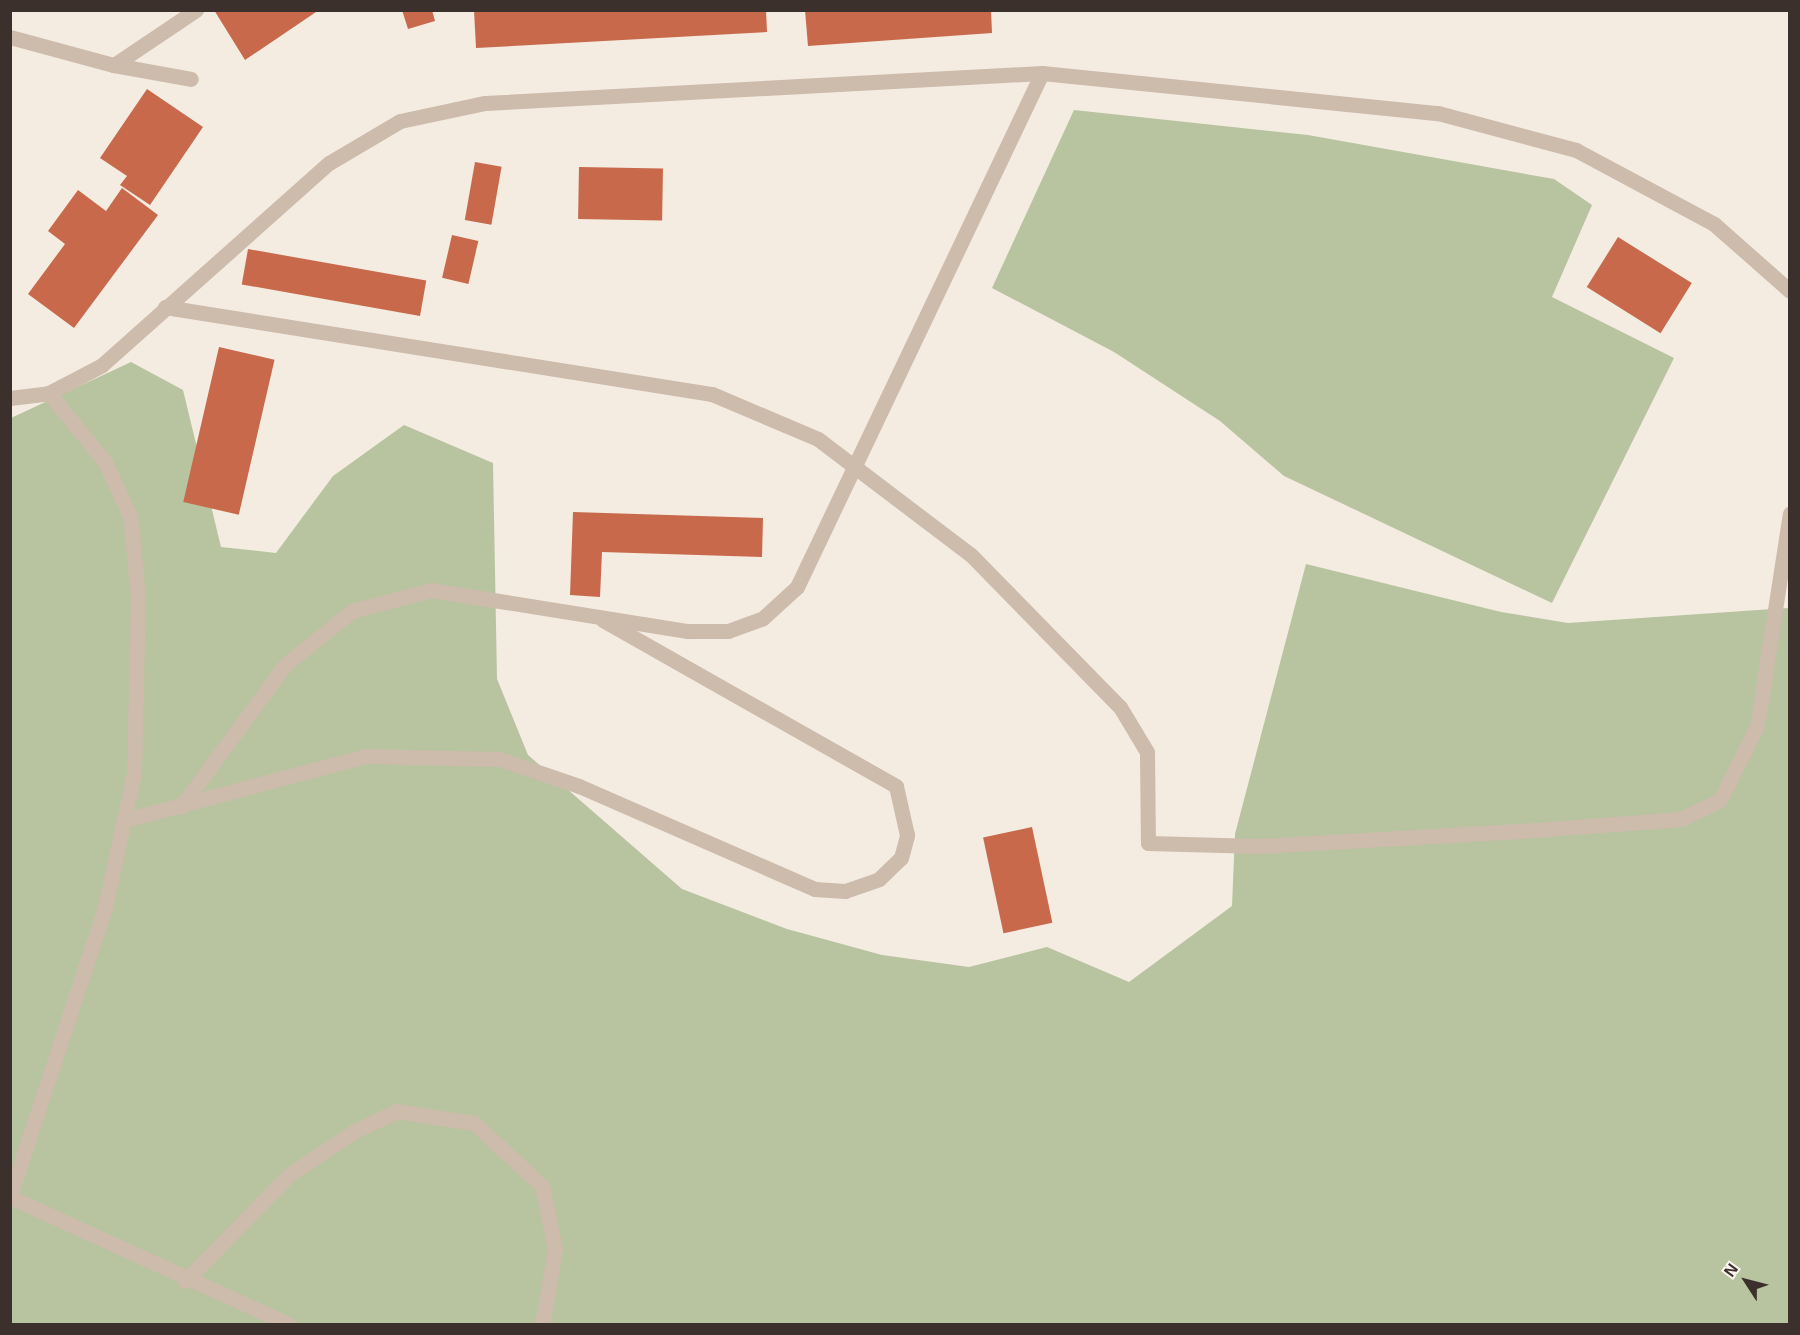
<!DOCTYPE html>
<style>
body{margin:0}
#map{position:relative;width:1800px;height:1335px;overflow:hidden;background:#f4ebe1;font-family:Helvetica,sans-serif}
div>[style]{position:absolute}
.green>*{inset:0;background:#b8c4a0}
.building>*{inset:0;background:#c8694b;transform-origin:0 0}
.lane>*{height:15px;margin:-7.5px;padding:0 7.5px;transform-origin:7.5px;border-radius:7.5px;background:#cdbbac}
.street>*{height:15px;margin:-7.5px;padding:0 7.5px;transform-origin:7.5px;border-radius:7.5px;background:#cdbbac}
span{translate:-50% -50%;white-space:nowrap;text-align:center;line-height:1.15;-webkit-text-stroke:4.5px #fbf5ee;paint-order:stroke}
.frame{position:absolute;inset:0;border:12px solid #3b302b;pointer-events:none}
.north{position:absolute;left:1716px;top:1251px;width:60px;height:60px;-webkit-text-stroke:4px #fbf5ee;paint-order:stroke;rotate:306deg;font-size:16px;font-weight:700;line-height:24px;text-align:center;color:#3b302b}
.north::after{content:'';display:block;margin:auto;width:21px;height:27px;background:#3b302b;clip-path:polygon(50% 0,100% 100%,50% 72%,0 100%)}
</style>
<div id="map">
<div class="green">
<i style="clip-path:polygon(1074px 110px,1308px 135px,1554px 179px,1592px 205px,1552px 297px,1674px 358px,1552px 603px,1284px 476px,1220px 421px,1114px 352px,992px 288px)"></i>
<i style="clip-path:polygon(131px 362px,183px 390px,221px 547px,276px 553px,333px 476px,404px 425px,493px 463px,497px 679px,528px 755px,682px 889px,787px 929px,882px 955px,969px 967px,1047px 947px,1129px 982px,1232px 906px,1235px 834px,1306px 564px,1501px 612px,1568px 623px,1789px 608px,1789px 1324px,11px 1324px,11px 418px)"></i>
</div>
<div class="building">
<i style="clip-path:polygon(214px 10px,319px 10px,245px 60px)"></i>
<i style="clip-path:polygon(402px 10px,432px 10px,435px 21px,408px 29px)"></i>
<i style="clip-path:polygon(474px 10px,766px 10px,767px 32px,476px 48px)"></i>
<i style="clip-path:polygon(805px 10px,991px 10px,992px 33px,808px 46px)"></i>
<i style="clip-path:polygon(147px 89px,203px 127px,150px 205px,120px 185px,127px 176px,100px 158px)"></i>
<i style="left:475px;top:162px;width:27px;height:59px;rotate:10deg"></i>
<i style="left:579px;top:167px;width:84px;height:52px;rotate:1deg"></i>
<i style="clip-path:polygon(122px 188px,158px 215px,74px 328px,28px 294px,65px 244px,48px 231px,78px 190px,106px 211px)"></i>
<i style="left:452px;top:235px;width:27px;height:44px;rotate:13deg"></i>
<i style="left:1618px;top:237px;width:87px;height:59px;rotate:32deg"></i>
<i style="left:248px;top:249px;width:181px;height:36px;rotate:10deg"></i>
<i style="left:219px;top:347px;width:57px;height:159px;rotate:13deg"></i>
<i style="clip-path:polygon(573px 512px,763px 518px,762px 557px,602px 552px,600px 597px,570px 595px)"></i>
<i style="left:1032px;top:827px;width:98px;height:50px;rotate:78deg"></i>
</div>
<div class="lane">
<i style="left:114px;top:65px;width:99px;rotate:-33.9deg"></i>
<i style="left:10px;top:1197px;width:307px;rotate:24.5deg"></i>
<i style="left:185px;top:1281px;width:148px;rotate:-45.5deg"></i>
<i style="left:289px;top:1175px;width:79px;rotate:-33.7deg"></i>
<i style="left:355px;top:1131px;width:47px;rotate:-25.5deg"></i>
<i style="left:397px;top:1111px;width:78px;rotate:8.9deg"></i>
<i style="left:474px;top:1123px;width:93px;rotate:42.8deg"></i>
<i style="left:542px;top:1186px;width:64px;rotate:78.3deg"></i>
<i style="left:555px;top:1249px;width:76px;rotate:99.8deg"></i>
</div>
<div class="street">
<i style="left:10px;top:37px;width:108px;rotate:15.1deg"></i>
<i style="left:114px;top:65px;width:78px;rotate:10.3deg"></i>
<i style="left:165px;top:307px;width:554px;rotate:9.04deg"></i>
<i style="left:712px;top:394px;width:115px;rotate:23deg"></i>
<i style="left:818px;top:439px;width:192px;rotate:37.2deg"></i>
<i style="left:971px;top:555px;width:213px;rotate:45.6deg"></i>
<i style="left:1120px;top:707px;width:52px;rotate:59deg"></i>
<i style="left:1147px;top:752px;width:91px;rotate:89.4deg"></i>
<i style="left:1148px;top:843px;width:111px;rotate:1.5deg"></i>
<i style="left:1259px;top:846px;width:276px;rotate:-3.3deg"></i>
<i style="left:1535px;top:830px;width:146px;rotate:-4.3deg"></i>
<i style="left:1681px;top:819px;width:43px;rotate:-26deg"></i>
<i style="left:1720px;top:800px;width:83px;rotate:-63.4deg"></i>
<i style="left:1757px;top:726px;width:215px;rotate:-81.2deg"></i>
<i style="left:10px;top:398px;width:39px;rotate:-7deg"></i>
<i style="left:49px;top:393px;width:60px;rotate:-27.8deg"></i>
<i style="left:102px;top:365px;width:304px;rotate:-41.7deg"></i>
<i style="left:329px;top:163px;width:82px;rotate:-30.6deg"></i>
<i style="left:400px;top:121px;width:87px;rotate:-12deg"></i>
<i style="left:485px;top:103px;width:558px;rotate:-3.08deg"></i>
<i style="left:1042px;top:73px;width:398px;rotate:5.8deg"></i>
<i style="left:1438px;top:113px;width:143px;rotate:15deg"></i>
<i style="left:1576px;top:150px;width:157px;rotate:28.2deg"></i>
<i style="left:1714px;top:224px;width:101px;rotate:41.4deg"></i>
<i style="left:181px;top:807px;width:176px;rotate:-53.8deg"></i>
<i style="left:285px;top:665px;width:86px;rotate:-38.9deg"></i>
<i style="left:352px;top:611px;width:82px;rotate:-14.9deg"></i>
<i style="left:431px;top:590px;width:260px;rotate:9.1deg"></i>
<i style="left:688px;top:631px;width:40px"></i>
<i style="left:728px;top:631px;width:37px;rotate:-20deg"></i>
<i style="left:763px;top:618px;width:46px;rotate:-42.4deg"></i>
<i style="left:797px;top:587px;width:569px;rotate:-64.52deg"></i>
<i style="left:125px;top:820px;width:248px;rotate:-14.9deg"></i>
<i style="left:365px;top:756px;width:135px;rotate:1.3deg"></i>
<i style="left:500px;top:759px;width:83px;rotate:18.9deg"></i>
<i style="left:579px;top:786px;width:257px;rotate:23.6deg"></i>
<i style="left:815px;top:889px;width:30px;rotate:4deg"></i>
<i style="left:845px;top:891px;width:36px;rotate:-19deg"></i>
<i style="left:879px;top:879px;width:30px;rotate:-44deg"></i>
<i style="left:901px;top:858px;width:24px;rotate:-75deg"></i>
<i style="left:907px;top:835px;width:50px;rotate:-102.7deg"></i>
<i style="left:896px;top:786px;width:337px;rotate:-150.5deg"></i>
<i style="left:10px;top:1196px;width:304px;rotate:-71.8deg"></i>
<i style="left:105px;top:907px;width:137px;rotate:-77.8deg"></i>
<i style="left:134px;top:773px;width:178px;rotate:-88.7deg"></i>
<i style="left:138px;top:595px;width:79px;rotate:-95.8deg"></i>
<i style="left:130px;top:516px;width:60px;rotate:-114.8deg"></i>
<i style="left:105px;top:462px;width:89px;rotate:-129.1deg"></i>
</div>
<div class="frame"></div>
<div class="north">N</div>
</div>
